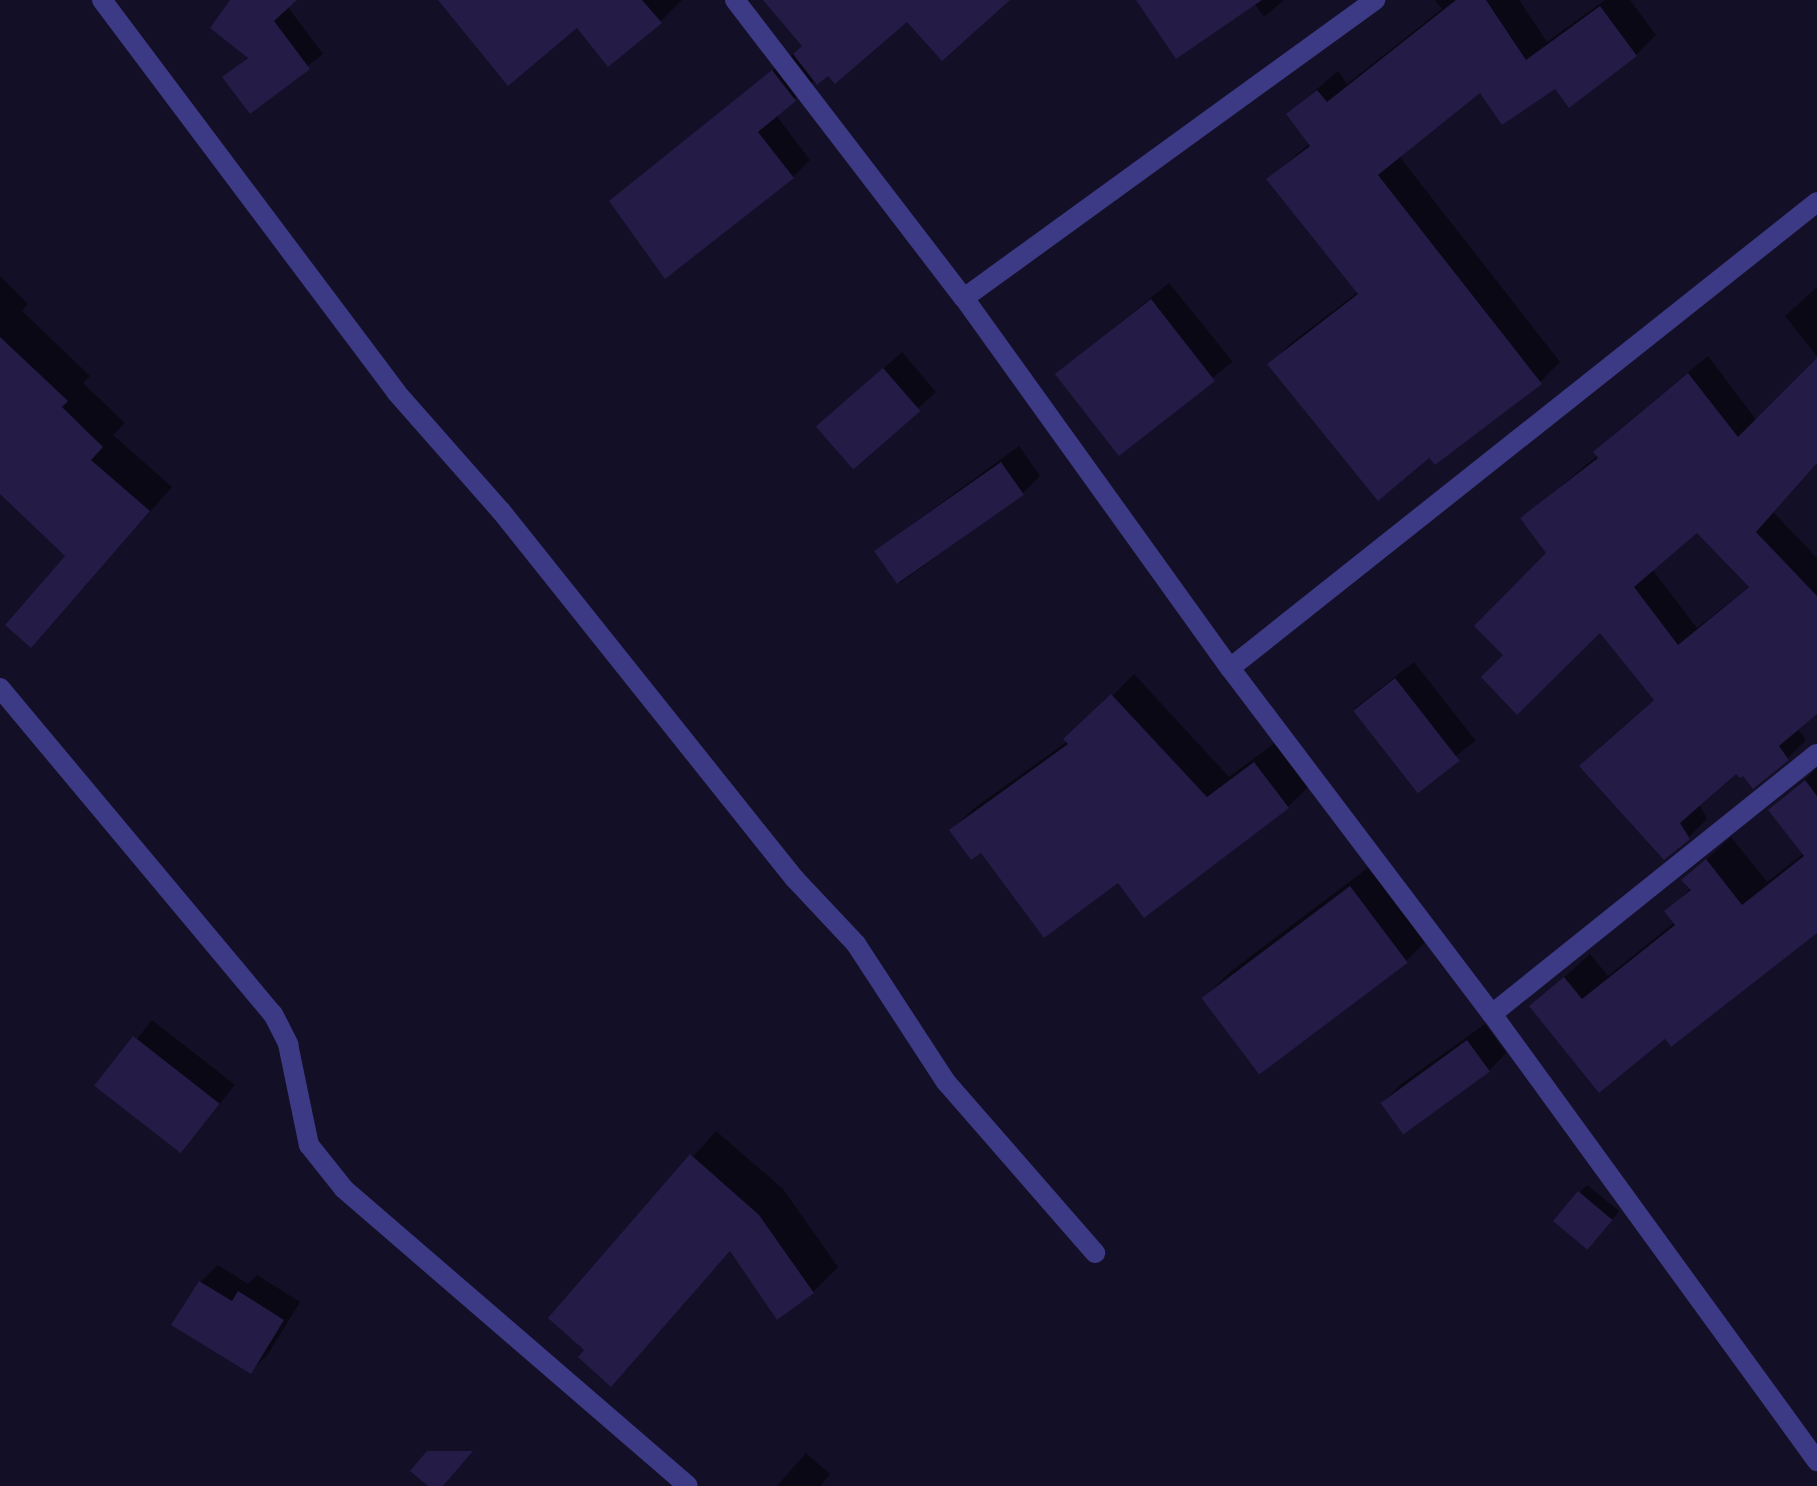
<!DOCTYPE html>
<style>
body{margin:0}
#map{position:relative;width:1817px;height:1486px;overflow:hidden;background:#130f26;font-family:Poppins,sans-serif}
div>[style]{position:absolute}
.shadow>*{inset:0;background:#0007;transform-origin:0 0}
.building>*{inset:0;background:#241b47;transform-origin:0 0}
.street>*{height:20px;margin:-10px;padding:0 10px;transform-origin:10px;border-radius:10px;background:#3d3a85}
span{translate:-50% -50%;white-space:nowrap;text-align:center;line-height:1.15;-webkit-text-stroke:6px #130f26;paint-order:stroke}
</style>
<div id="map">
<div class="shadow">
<i style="clip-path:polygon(233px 0,294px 0,287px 6px,323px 54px,250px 111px,225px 77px,249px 56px)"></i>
<i style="clip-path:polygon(441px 0,682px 0,660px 22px,577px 25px)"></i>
<i style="clip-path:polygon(766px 0,1007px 0,908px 19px,815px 80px,776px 115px,810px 160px,793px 177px,612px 201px,804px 45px)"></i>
<i style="clip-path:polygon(1138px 0,1284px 0,1264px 17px,1254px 3px)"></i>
<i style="clip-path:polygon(1435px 0,1519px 0,1547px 42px,1605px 0,1630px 0,1656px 35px,1636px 55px,1556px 86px,1480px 90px,1399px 156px,1560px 362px,1540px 382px,1430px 456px,1270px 364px,1290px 344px,1358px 292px,1269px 179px,1310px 143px,1288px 114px,1338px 71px,1347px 84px,1442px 9px)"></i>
<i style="clip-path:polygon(0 276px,28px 304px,22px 311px,90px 376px,83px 383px,125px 423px,113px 435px,172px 487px,31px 645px,68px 556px,0 493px)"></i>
<i style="left:1169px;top:283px;width:101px;height:144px;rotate:51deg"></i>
<i style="clip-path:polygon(1817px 287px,1817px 356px,1785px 316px)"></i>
<i style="clip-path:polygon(902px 352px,936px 392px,853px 467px,837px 410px)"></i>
<i style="clip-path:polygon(evenodd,1708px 356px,1757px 421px,1817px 361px,1817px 462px,1773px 512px,1817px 558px,1817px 712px,1797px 728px,1806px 740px,1788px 758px,1743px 773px,1736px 771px,1699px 804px,1707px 819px,1689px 837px,1600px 747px,1656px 698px,1600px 630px,1506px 655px,1549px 553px,1523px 518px,1598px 455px,1596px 453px,1614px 434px,1708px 356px,1697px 530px,1750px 586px,1697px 628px,1652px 569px,1697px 530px)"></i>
<i style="clip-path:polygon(1019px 446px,1040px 476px,1023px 493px,900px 583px,878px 553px,896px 536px)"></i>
<i style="left:1414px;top:662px;width:100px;height:76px;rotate:52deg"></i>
<i style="clip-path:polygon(1134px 674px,1229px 777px,1276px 742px,1309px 786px,1288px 807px,1119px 881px,981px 850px,952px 830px,973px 809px,1068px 741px)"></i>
<i style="clip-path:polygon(1817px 768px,1817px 931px,1666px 1036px,1531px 1007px,1590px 954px,1608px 976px,1675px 922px,1667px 912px,1691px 888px,1684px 880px,1731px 837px,1767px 882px,1804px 853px,1771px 810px)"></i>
<i style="clip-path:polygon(1377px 861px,1432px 935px,1406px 961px,1204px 998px,1230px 972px)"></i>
<i style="left:152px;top:1020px;width:105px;height:86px;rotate:38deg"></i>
<i style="clip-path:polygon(1485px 1024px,1506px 1053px,1489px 1071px,1382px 1103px,1400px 1085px)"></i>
<i style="clip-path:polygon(716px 1131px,783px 1189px,838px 1267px,813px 1292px,778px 1317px,731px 1250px,611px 1384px,587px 1350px,550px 1318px)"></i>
<i style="clip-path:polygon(1587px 1185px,1619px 1211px,1595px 1240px,1579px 1193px)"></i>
<i style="clip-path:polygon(218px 1265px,248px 1284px,257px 1275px,300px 1302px,268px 1354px,250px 1372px,200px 1282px)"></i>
<i style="clip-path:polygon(806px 1453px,830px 1474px,820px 1486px,777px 1486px)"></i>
</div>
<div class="building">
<i style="clip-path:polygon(230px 0,297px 0,274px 21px,310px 69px,250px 114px,222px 77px,248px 58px,210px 28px)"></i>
<i style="clip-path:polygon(438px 0,642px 0,662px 23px,608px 67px,577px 28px,508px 86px)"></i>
<i style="clip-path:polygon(763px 0,1010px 0,942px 61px,907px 22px,835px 84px,828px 76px,817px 85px,793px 54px,802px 46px)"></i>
<i style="clip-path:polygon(1136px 0,1262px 0,1176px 59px)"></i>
<i style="clip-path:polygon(1456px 0,1486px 0,1526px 60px,1600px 6px,1637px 56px,1569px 108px,1555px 89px,1502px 125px,1480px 93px,1378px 175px,1542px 384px,1435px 465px,1429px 458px,1378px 501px,1267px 364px,1358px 294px,1266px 179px,1310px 146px,1286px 114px,1317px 90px,1327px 102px)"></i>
<i style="clip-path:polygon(772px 70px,796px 101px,758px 132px,794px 178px,665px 279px,609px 201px)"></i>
<i style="left:1151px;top:299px;width:104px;height:122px;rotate:52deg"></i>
<i style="clip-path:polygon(0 337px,68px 401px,62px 407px,103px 447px,91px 460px,150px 511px,31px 648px,5px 625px,65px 556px,0 494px)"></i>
<i style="clip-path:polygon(evenodd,1817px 358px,1817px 463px,1756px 532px,1817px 596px,1817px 714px,1779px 746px,1789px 760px,1753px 789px,1743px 776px,1740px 778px,1736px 774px,1680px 823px,1690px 839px,1664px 860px,1579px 766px,1654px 700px,1600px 633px,1517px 715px,1481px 677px,1503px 655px,1474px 626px,1546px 553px,1520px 518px,1598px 458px,1593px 452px,1688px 373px,1738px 437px,1817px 358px,1697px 533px,1749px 587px,1678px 645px,1634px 587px,1697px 533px)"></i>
<i style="left:883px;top:368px;width:57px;height:89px;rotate:49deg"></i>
<i style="left:1001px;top:462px;width:40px;height:155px;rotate:55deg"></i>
<i style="left:1395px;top:678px;width:105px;height:53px;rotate:52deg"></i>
<i style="clip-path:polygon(1111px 694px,1207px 797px,1254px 762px,1289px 808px,1144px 918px,1118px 883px,1044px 938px,981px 853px,971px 860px,949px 830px,1068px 744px,1063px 739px)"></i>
<i style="clip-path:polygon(1805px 780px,1817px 796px,1817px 933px,1671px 1047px,1665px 1039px,1599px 1093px,1529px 1006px,1564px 977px,1582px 999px,1675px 925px,1664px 911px,1691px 890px,1681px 880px,1706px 859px,1742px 905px,1804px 856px,1768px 810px)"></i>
<i style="left:1350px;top:886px;width:96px;height:186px;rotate:53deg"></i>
<i style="left:133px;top:1036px;width:110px;height:63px;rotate:38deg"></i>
<i style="left:1467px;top:1040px;width:39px;height:107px;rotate:54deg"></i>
<i style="clip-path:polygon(690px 1154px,759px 1215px,814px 1293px,777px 1320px,730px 1251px,611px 1387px,578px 1357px,584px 1350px,548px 1318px)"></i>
<i style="left:1578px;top:1191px;width:45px;height:39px;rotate:40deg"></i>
<i style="clip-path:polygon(199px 1281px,232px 1301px,238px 1291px,284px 1320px,251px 1374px,171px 1325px)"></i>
<i style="clip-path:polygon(427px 1451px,473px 1451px,443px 1486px,428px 1486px,410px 1471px)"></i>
</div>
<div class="street">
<i style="left:102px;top:0;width:490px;rotate:53.1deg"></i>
<i style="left:396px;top:392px;width:159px;rotate:48.6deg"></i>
<i style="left:501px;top:511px;width:471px;rotate:51.4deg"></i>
<i style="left:795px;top:879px;width:89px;rotate:46.8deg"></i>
<i style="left:856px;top:944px;width:165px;rotate:56.9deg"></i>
<i style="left:946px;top:1082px;width:227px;rotate:48.9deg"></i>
<i style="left:735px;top:0;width:376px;rotate:52.5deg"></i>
<i style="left:964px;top:298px;width:456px;rotate:54.3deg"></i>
<i style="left:1230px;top:668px;width:434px;rotate:52.9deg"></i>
<i style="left:1492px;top:1014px;width:553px;rotate:53.98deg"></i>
<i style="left:964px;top:298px;width:508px;rotate:-35.94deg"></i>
<i style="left:1230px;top:668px;width:749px;rotate:-38.44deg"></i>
<i style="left:0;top:688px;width:425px;rotate:50.1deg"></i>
<i style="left:273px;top:1014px;width:34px;rotate:63deg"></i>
<i style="left:288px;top:1044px;width:103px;rotate:78.3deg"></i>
<i style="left:309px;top:1145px;width:56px;rotate:51.5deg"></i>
<i style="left:344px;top:1189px;width:454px;rotate:40.8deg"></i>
<i style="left:1492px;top:1014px;width:416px;rotate:-38.7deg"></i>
</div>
</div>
